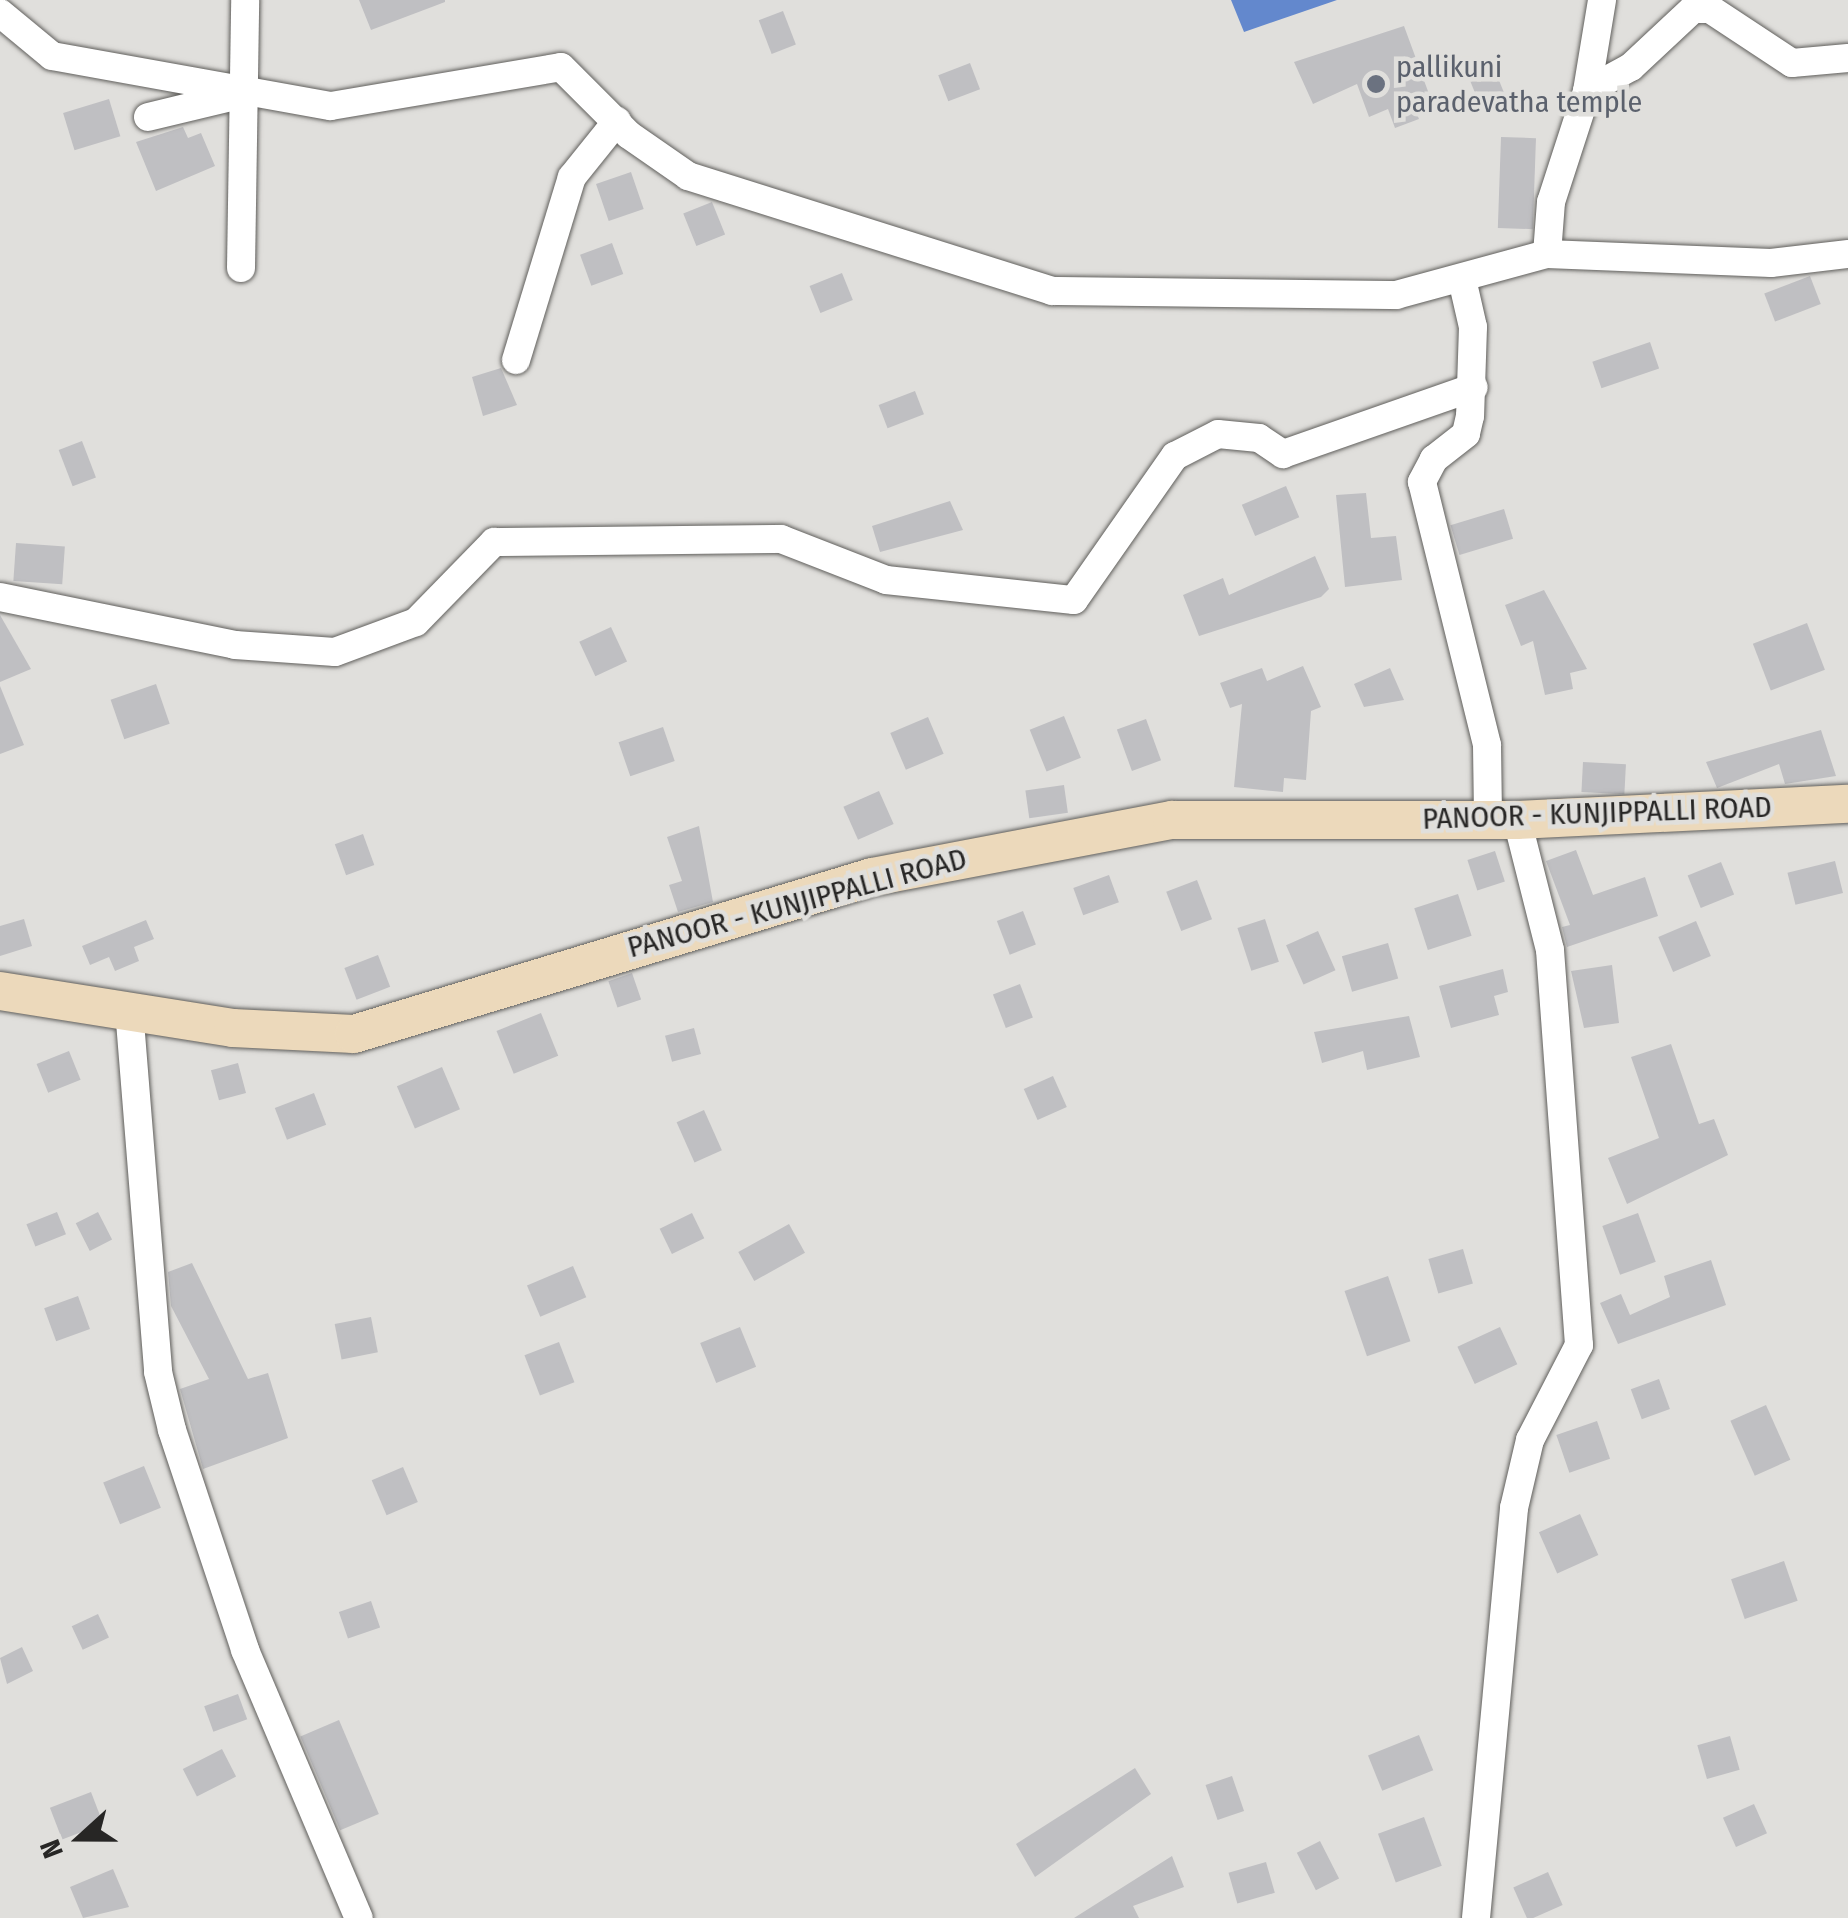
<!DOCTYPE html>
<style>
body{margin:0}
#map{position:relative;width:1848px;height:1918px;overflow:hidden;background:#e0dfdc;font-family:"Fira Sans Condensed",sans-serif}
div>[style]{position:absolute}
.water>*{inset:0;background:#6388cd}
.building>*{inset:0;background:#bfbfc2;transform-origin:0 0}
.roads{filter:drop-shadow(0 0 2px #605f5c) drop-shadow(0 0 2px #605f5c)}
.minor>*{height:28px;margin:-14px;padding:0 14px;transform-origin:14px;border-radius:14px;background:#fff}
.secondary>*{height:38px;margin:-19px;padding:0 19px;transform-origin:19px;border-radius:19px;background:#ecd9bb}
.dots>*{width:28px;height:28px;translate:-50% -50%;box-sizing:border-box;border:5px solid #e0dfdc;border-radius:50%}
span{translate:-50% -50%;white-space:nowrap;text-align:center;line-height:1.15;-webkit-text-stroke:9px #e0dfdc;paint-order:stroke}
.worship-label{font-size:30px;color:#5b616d}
.left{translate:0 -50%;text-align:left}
.street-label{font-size:30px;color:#272625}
.north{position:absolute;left:30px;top:1788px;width:100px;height:100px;-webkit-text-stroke:8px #e0dfdc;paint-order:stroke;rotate:249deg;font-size:28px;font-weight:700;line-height:40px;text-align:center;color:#272625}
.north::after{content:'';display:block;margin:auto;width:35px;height:45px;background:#272625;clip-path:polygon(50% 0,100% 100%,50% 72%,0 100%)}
</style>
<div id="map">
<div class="water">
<i style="clip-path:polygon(1231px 0,1337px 0,1244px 32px)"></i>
</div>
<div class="building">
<i style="clip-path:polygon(359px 0,445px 0,445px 2px,371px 30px)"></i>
<i style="left:783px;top:11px;width:36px;height:26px;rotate:69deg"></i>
<i style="clip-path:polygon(1404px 26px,1429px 94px,1411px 100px,1419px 119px,1395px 128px,1388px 109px,1369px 117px,1357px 84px,1313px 104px,1294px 62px)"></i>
<i style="left:1490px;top:58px;width:38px;height:27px;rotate:68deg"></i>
<i style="left:970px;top:63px;width:28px;height:34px;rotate:69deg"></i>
<i style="left:109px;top:99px;width:39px;height:48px;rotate:73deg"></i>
<i style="clip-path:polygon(183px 127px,188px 138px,201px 133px,215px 166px,156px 191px,136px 142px)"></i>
<i style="left:1501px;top:137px;width:35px;height:91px;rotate:2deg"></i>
<i style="left:631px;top:172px;width:39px;height:37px;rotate:71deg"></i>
<i style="left:712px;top:202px;width:35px;height:31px;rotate:68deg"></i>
<i style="left:612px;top:243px;width:33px;height:34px;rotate:70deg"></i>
<i style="left:842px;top:273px;width:29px;height:35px;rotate:68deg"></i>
<i style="left:1810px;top:276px;width:30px;height:49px;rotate:69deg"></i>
<i style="left:1650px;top:342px;width:28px;height:61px;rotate:71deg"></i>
<i style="clip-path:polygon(501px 368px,517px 405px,483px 416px,472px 377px)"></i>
<i style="left:915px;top:391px;width:25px;height:39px;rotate:69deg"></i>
<i style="left:82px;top:441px;width:39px;height:25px;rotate:69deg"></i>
<i style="left:1286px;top:486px;width:34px;height:48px;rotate:67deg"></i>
<i style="clip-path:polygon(1366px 493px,1371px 538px,1396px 536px,1402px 580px,1345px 587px,1336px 495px)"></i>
<i style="clip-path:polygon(950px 501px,963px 530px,880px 552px,872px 526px)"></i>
<i style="left:1504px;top:509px;width:31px;height:56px;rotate:73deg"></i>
<i style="left:16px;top:543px;width:49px;height:38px;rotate:4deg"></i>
<i style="clip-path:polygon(1315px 556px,1329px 589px,1321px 597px,1199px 636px,1183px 595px,1223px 578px,1229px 595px)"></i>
<i style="clip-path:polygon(1544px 590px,1587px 669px,1570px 673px,1573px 689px,1545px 695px,1533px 641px,1521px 646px,1505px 605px)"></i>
<i style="clip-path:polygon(0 615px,31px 669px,0 682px)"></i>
<i style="left:1807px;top:623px;width:50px;height:58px;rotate:69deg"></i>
<i style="left:611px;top:627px;width:38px;height:35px;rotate:65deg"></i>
<i style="clip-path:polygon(1303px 666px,1321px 707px,1311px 711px,1306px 780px,1284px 778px,1283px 792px,1234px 787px,1242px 704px,1230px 708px,1220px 683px,1262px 668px,1267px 681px)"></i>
<i style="clip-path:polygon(1390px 668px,1404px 700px,1364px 707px,1354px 684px)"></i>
<i style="left:156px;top:684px;width:42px;height:48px;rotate:71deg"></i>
<i style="clip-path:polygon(0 686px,24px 745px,0 754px)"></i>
<i style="left:1064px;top:716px;width:45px;height:37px;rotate:68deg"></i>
<i style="left:928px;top:717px;width:40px;height:41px;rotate:67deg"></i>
<i style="left:1146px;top:719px;width:44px;height:31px;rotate:70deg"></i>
<i style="left:663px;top:727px;width:36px;height:47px;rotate:71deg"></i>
<i style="clip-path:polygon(1821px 730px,1836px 776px,1785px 784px,1779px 764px,1717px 788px,1706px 762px)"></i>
<i style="left:1583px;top:762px;width:43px;height:30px;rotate:3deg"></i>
<i style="left:1064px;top:785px;width:28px;height:39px;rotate:82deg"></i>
<i style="left:879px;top:791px;width:36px;height:39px;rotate:66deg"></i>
<i style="clip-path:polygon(699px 826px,713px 902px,678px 912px,669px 885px,682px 881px,667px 837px)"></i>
<i style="left:363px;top:834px;width:33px;height:30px;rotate:70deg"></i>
<i style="clip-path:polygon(1576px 850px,1593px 895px,1645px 877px,1658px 916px,1567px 947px,1562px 927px,1570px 925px,1546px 861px)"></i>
<i style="left:1495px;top:851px;width:32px;height:29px;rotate:72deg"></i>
<i style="left:1835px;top:861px;width:33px;height:49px;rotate:76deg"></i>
<i style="left:1721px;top:862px;width:35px;height:36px;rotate:68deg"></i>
<i style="left:1109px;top:875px;width:29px;height:38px;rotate:70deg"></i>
<i style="left:1197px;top:880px;width:42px;height:33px;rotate:69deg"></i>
<i style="left:1458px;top:894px;width:44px;height:46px;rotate:72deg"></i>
<i style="left:1023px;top:911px;width:36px;height:28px;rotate:69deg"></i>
<i style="clip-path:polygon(24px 919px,32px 946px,0 956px,0 926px)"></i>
<i style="left:1265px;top:919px;width:45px;height:29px;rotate:72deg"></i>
<i style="clip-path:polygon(146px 920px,154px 939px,134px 947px,139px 961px,115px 971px,109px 957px,90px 965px,82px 946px)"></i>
<i style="left:1696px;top:921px;width:38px;height:41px;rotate:67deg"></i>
<i style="left:1318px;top:931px;width:43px;height:35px;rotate:66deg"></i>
<i style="left:1388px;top:943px;width:37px;height:48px;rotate:74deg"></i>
<i style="left:378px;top:955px;width:34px;height:36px;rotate:69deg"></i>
<i style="clip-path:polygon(1612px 965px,1619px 1023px,1584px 1028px,1571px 971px)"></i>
<i style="clip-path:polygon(1503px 969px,1508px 992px,1494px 996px,1499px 1015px,1451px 1028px,1439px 986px)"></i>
<i style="left:632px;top:973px;width:28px;height:25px;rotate:71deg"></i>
<i style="left:1020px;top:984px;width:36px;height:29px;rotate:69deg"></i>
<i style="left:541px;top:1013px;width:46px;height:48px;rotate:68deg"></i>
<i style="clip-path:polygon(1409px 1016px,1420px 1057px,1367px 1070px,1363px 1051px,1322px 1063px,1314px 1032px)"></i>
<i style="left:694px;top:1028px;width:27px;height:30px;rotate:75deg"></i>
<i style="clip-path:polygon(1671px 1044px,1699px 1124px,1714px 1119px,1728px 1155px,1627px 1204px,1608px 1158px,1659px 1138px,1631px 1057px)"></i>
<i style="left:69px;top:1051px;width:31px;height:35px;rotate:68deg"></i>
<i style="left:238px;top:1063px;width:31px;height:28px;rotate:75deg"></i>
<i style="left:442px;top:1067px;width:46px;height:49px;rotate:67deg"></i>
<i style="left:1053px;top:1076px;width:34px;height:32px;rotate:66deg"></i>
<i style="left:314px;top:1093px;width:34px;height:42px;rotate:69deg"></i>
<i style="left:704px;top:1110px;width:44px;height:30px;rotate:66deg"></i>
<i style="left:57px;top:1212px;width:24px;height:33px;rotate:68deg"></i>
<i style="left:98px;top:1212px;width:31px;height:25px;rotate:63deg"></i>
<i style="left:692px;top:1213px;width:28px;height:36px;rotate:64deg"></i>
<i style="left:1638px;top:1213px;width:52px;height:38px;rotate:70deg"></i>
<i style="left:789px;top:1224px;width:33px;height:58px;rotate:61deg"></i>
<i style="left:1463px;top:1249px;width:36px;height:36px;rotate:74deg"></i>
<i style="clip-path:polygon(1711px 1260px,1726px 1305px,1618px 1344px,1600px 1303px,1621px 1294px,1630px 1315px,1670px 1297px,1664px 1276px)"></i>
<i style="clip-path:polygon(192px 1263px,248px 1379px,268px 1373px,288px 1438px,203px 1469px,180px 1389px,209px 1379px,171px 1306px,168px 1272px)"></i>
<i style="left:573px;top:1266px;width:34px;height:50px;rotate:67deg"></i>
<i style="left:1388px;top:1276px;width:69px;height:46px;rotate:71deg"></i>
<i style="left:78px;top:1296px;width:35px;height:36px;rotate:70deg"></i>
<i style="left:371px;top:1317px;width:36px;height:37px;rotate:79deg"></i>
<i style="left:740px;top:1327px;width:43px;height:43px;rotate:68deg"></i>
<i style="left:1500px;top:1327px;width:41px;height:47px;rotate:65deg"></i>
<i style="left:559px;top:1342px;width:43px;height:37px;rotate:69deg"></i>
<i style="left:1659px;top:1379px;width:32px;height:30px;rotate:70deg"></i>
<i style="left:1766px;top:1405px;width:60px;height:39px;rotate:66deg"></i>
<i style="left:1597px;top:1421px;width:40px;height:43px;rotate:71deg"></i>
<i style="left:144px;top:1466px;width:45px;height:44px;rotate:68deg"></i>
<i style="left:403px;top:1467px;width:38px;height:34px;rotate:67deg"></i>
<i style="left:1580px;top:1514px;width:45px;height:45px;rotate:66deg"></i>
<i style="left:1784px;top:1561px;width:42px;height:56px;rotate:71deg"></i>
<i style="left:371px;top:1601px;width:28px;height:34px;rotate:71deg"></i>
<i style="left:98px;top:1614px;width:26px;height:29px;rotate:65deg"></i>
<i style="clip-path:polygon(22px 1647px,33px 1671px,7px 1684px,0 1658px)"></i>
<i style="left:238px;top:1694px;width:27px;height:36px;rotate:70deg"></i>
<i style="left:339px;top:1720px;width:102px;height:42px;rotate:67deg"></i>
<i style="left:1419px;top:1735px;width:38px;height:55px;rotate:68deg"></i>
<i style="left:1730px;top:1736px;width:35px;height:34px;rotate:74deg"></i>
<i style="left:222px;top:1749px;width:31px;height:44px;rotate:63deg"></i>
<i style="clip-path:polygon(1135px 1768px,1151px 1794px,1035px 1877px,1016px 1844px)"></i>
<i style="left:1232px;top:1776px;width:37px;height:28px;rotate:71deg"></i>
<i style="left:91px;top:1792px;width:34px;height:44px;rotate:69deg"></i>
<i style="left:1754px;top:1804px;width:32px;height:34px;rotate:66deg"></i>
<i style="left:1424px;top:1817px;width:52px;height:49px;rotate:70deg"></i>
<i style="left:1320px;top:1841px;width:42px;height:26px;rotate:63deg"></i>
<i style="clip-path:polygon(1172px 1856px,1184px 1887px,1133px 1906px,1139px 1918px,1074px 1918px)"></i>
<i style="left:1266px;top:1862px;width:32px;height:39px;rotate:74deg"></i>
<i style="clip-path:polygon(113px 1869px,129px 1907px,83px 1918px,70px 1887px)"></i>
<i style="left:1548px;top:1872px;width:36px;height:38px;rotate:66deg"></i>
</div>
<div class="roads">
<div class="minor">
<i style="left:0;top:13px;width:67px;rotate:39.6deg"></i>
<i style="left:52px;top:56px;width:283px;rotate:10.2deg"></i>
<i style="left:331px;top:106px;width:233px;rotate:-9.6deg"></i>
<i style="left:561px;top:67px;width:96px;rotate:45deg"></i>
<i style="left:629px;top:135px;width:72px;rotate:34.8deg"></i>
<i style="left:688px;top:176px;width:382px;rotate:17.5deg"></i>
<i style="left:1052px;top:291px;width:344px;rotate:0.7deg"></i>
<i style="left:1396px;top:295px;width:156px;rotate:-15.2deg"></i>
<i style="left:1547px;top:254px;width:224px;rotate:2.3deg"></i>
<i style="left:1771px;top:263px;width:78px;rotate:-6.7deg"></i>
<i style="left:1587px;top:91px;width:50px;rotate:-28.6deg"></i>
<i style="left:1631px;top:67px;width:85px;rotate:-43.1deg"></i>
<i style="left:1693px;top:9px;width:17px"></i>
<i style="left:1710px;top:9px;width:98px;rotate:33.4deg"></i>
<i style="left:1792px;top:63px;width:56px;rotate:-5.1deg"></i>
<i style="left:148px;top:117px;width:89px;rotate:-13.6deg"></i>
<i style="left:1547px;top:254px;width:52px;rotate:-85.6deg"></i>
<i style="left:1551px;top:202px;width:117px;rotate:-72deg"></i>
<i style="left:1587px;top:91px;width:92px;rotate:-80.6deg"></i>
<i style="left:241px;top:268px;width:268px;rotate:-89.1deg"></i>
<i style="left:1462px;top:279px;width:49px;rotate:77.1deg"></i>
<i style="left:1473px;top:327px;width:89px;rotate:91.9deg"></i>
<i style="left:1470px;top:416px;width:18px;rotate:103deg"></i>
<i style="left:1466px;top:434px;width:41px;rotate:142deg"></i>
<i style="left:1434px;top:459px;width:26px;rotate:118deg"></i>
<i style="left:1422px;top:482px;width:271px;rotate:76.1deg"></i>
<i style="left:1487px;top:745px;width:74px;rotate:89.2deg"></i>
<i style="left:516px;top:360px;width:191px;rotate:-73deg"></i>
<i style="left:572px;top:177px;width:72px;rotate:-51.2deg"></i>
<i style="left:0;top:597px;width:240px;rotate:11.5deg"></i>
<i style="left:235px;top:645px;width:100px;rotate:4deg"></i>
<i style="left:335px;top:652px;width:86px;rotate:-20.3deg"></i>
<i style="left:416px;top:622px;width:112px;rotate:-45.7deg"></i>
<i style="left:494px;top:542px;width:287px;rotate:-0.6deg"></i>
<i style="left:781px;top:539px;width:113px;rotate:21.3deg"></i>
<i style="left:886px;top:580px;width:189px;rotate:6.1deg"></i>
<i style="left:1074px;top:600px;width:176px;rotate:-55deg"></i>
<i style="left:1175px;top:456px;width:48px;rotate:-27.1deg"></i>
<i style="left:1218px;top:434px;width:41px;rotate:5.6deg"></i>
<i style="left:1259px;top:438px;width:29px;rotate:34deg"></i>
<i style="left:1283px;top:454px;width:202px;rotate:-19.3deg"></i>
<i style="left:129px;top:1009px;width:364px;rotate:85.4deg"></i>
<i style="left:158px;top:1372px;width:60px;rotate:76.4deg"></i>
<i style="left:172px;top:1430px;width:232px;rotate:71.6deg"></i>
<i style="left:245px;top:1650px;width:291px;rotate:67deg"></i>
<i style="left:1476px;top:1918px;width:412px;rotate:-84.7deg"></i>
<i style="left:1514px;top:1508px;width:70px;rotate:-76.8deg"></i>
<i style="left:1530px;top:1440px;width:107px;rotate:-62.7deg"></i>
<i style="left:1579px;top:1345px;width:396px;rotate:-94.2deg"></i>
<i style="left:1550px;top:950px;width:134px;rotate:-104.2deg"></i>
</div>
<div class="secondary">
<i style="left:0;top:991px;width:236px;rotate:9deg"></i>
<i style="left:233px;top:1028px;width:121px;rotate:2.8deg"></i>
<i style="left:354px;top:1034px;width:541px;rotate:-16.86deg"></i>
<i style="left:872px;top:877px;width:305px;rotate:-10.8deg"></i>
<i style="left:1172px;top:820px;width:345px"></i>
<i style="left:1517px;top:820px;width:331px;rotate:-2.8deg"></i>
</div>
</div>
<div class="dots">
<i style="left:1376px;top:84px;background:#6b7280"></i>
</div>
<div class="worship-label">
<span class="left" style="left:1396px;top:84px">pallikuni<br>paradevatha temple</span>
</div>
<div class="street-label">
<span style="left:1597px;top:813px;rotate:-2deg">PANOOR - KUNJIPPALLI ROAD</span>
<span style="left:797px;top:903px;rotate:-15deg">PANOOR - KUNJIPPALLI ROAD</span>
</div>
<div class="north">N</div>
</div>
